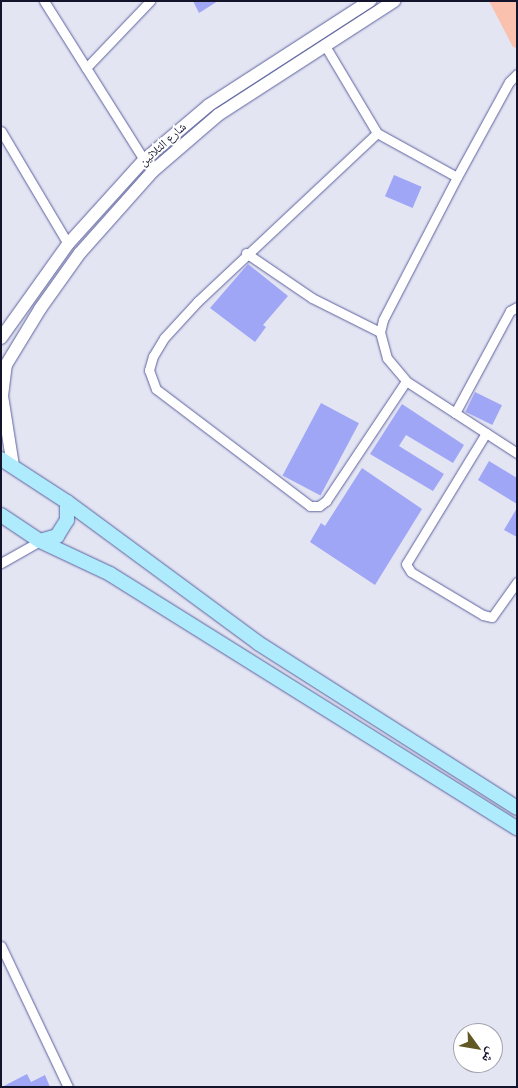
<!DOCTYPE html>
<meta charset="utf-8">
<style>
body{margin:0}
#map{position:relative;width:518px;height:1088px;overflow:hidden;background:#e3e5f3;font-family:Raleway,"Noto Naskh Arabic",sans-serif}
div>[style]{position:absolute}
.green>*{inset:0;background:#f9c1ae}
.building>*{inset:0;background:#9fa6f5;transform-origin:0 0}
.roads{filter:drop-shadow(0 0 1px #5d619e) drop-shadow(0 0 1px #5d619e)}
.street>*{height:9px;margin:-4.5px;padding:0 4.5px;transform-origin:4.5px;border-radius:4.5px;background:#fff}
.secondary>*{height:12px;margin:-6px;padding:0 6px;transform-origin:6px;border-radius:6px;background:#fff}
.primary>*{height:14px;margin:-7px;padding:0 7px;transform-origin:7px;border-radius:7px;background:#adebfd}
span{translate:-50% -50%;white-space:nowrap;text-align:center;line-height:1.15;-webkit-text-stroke:4px #fff;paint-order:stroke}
.street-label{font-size:12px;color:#13142c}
.frame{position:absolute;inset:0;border:2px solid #13142c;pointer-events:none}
.north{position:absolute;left:453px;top:1023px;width:50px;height:50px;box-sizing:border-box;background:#fff;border:1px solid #a1a1ab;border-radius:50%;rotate:122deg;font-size:14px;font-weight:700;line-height:20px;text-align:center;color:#13142c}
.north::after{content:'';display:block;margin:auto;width:18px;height:22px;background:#615824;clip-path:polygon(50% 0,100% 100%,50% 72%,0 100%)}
</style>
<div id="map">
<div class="green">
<i style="clip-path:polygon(489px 1px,517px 1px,517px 48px,513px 47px)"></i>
</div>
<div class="building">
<i style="clip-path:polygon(193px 1px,218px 1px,199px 13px)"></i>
<i style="left:394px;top:175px;width:30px;height:23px;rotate:23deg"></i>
<i style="clip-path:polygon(248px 264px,288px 296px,263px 325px,266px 327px,255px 342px,210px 308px)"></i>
<i style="left:475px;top:392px;width:30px;height:22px;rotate:26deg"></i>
<i style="left:321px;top:403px;width:43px;height:82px;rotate:28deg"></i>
<i style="clip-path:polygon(402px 404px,464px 445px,453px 463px,406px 435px,399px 446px,444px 474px,433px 491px,370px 454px)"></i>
<i style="clip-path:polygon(489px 461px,517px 478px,517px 504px,478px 480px)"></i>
<i style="clip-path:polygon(362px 468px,422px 509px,375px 585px,310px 542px,321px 523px,325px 526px)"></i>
<i style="clip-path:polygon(517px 508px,517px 537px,504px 530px)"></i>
<i style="clip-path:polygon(27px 1074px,31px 1082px,45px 1075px,50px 1087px,2px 1087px)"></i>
</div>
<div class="roads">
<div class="street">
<i style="left:44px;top:1px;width:188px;rotate:57.8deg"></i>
<i style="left:324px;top:44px;width:104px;rotate:59.2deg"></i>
<i style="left:377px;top:133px;width:91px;rotate:28.8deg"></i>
<i style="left:86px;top:68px;width:93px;rotate:-46.3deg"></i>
<i style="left:517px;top:74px;width:11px;rotate:135deg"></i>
<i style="left:509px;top:82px;width:108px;rotate:118.7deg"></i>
<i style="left:457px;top:177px;width:161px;rotate:117.4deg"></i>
<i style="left:383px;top:320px;width:12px;rotate:104deg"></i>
<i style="left:380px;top:332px;width:27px;rotate:75deg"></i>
<i style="left:387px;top:358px;width:30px;rotate:50deg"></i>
<i style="left:406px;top:381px;width:132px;rotate:33deg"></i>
<i style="left:1px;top:131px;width:131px;rotate:59.3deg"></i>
<i style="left:377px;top:133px;width:245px;rotate:136.8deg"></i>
<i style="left:198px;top:301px;width:50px;rotate:132.6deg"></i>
<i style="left:164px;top:338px;width:21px;rotate:121deg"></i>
<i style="left:153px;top:356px;width:15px;rotate:106deg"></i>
<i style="left:149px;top:370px;width:20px;rotate:70deg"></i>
<i style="left:156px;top:389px;width:193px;rotate:37.2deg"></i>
<i style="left:310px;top:506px;width:9px"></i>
<i style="left:319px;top:506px;width:9px;rotate:-36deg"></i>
<i style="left:326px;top:501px;width:144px;rotate:-56.3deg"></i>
<i style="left:246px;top:253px;width:80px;rotate:34.3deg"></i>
<i style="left:312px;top:298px;width:76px;rotate:26.6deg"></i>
<i style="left:455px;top:413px;width:116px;rotate:-61.7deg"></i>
<i style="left:510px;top:311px;width:8px;rotate:-30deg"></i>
<i style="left:486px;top:433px;width:153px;rotate:121.4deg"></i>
<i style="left:406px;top:564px;width:9px;rotate:58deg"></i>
<i style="left:411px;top:572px;width:84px;rotate:30.8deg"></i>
<i style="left:483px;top:615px;width:9px;rotate:13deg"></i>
<i style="left:492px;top:617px;width:43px;rotate:-54.5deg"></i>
<i style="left:1px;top:563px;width:45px;rotate:-29.4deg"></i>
<i style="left:1px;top:946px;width:156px;rotate:64.6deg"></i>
</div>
<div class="secondary">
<i style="left:1px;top:338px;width:115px;rotate:-54.5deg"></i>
<i style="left:68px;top:244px;width:113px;rotate:-47.9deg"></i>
<i style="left:144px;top:160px;width:85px;rotate:-40.2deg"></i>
<i style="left:209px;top:105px;width:192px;rotate:-32.9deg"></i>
<i style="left:13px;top:466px;width:71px;rotate:-98.9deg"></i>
<i style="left:2px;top:396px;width:31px;rotate:-83deg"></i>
<i style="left:6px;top:365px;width:66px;rotate:-58.7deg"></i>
<i style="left:40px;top:309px;width:69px;rotate:-54.5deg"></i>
<i style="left:80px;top:253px;width:110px;rotate:-48.3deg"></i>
<i style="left:153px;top:171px;width:86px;rotate:-40.7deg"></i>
<i style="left:218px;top:115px;width:210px;rotate:-32.9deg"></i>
</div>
<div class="primary">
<i style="left:1px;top:459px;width:79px;rotate:33.1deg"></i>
<i style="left:67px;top:502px;width:237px;rotate:36.4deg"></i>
<i style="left:258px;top:643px;width:307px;rotate:32.5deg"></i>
<i style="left:1px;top:515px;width:47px;rotate:33.7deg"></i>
<i style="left:40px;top:541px;width:77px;rotate:25.2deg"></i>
<i style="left:110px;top:574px;width:480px;rotate:32deg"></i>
<i style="left:40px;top:541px;width:18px;rotate:-16deg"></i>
<i style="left:57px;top:536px;width:19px;rotate:-58deg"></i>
<i style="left:67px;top:520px;width:18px;rotate:-90deg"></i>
</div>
</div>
<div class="street-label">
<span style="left:163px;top:145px;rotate:-42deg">شارع الثلاثين</span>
</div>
<div class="frame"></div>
<div class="north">ش</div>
</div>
